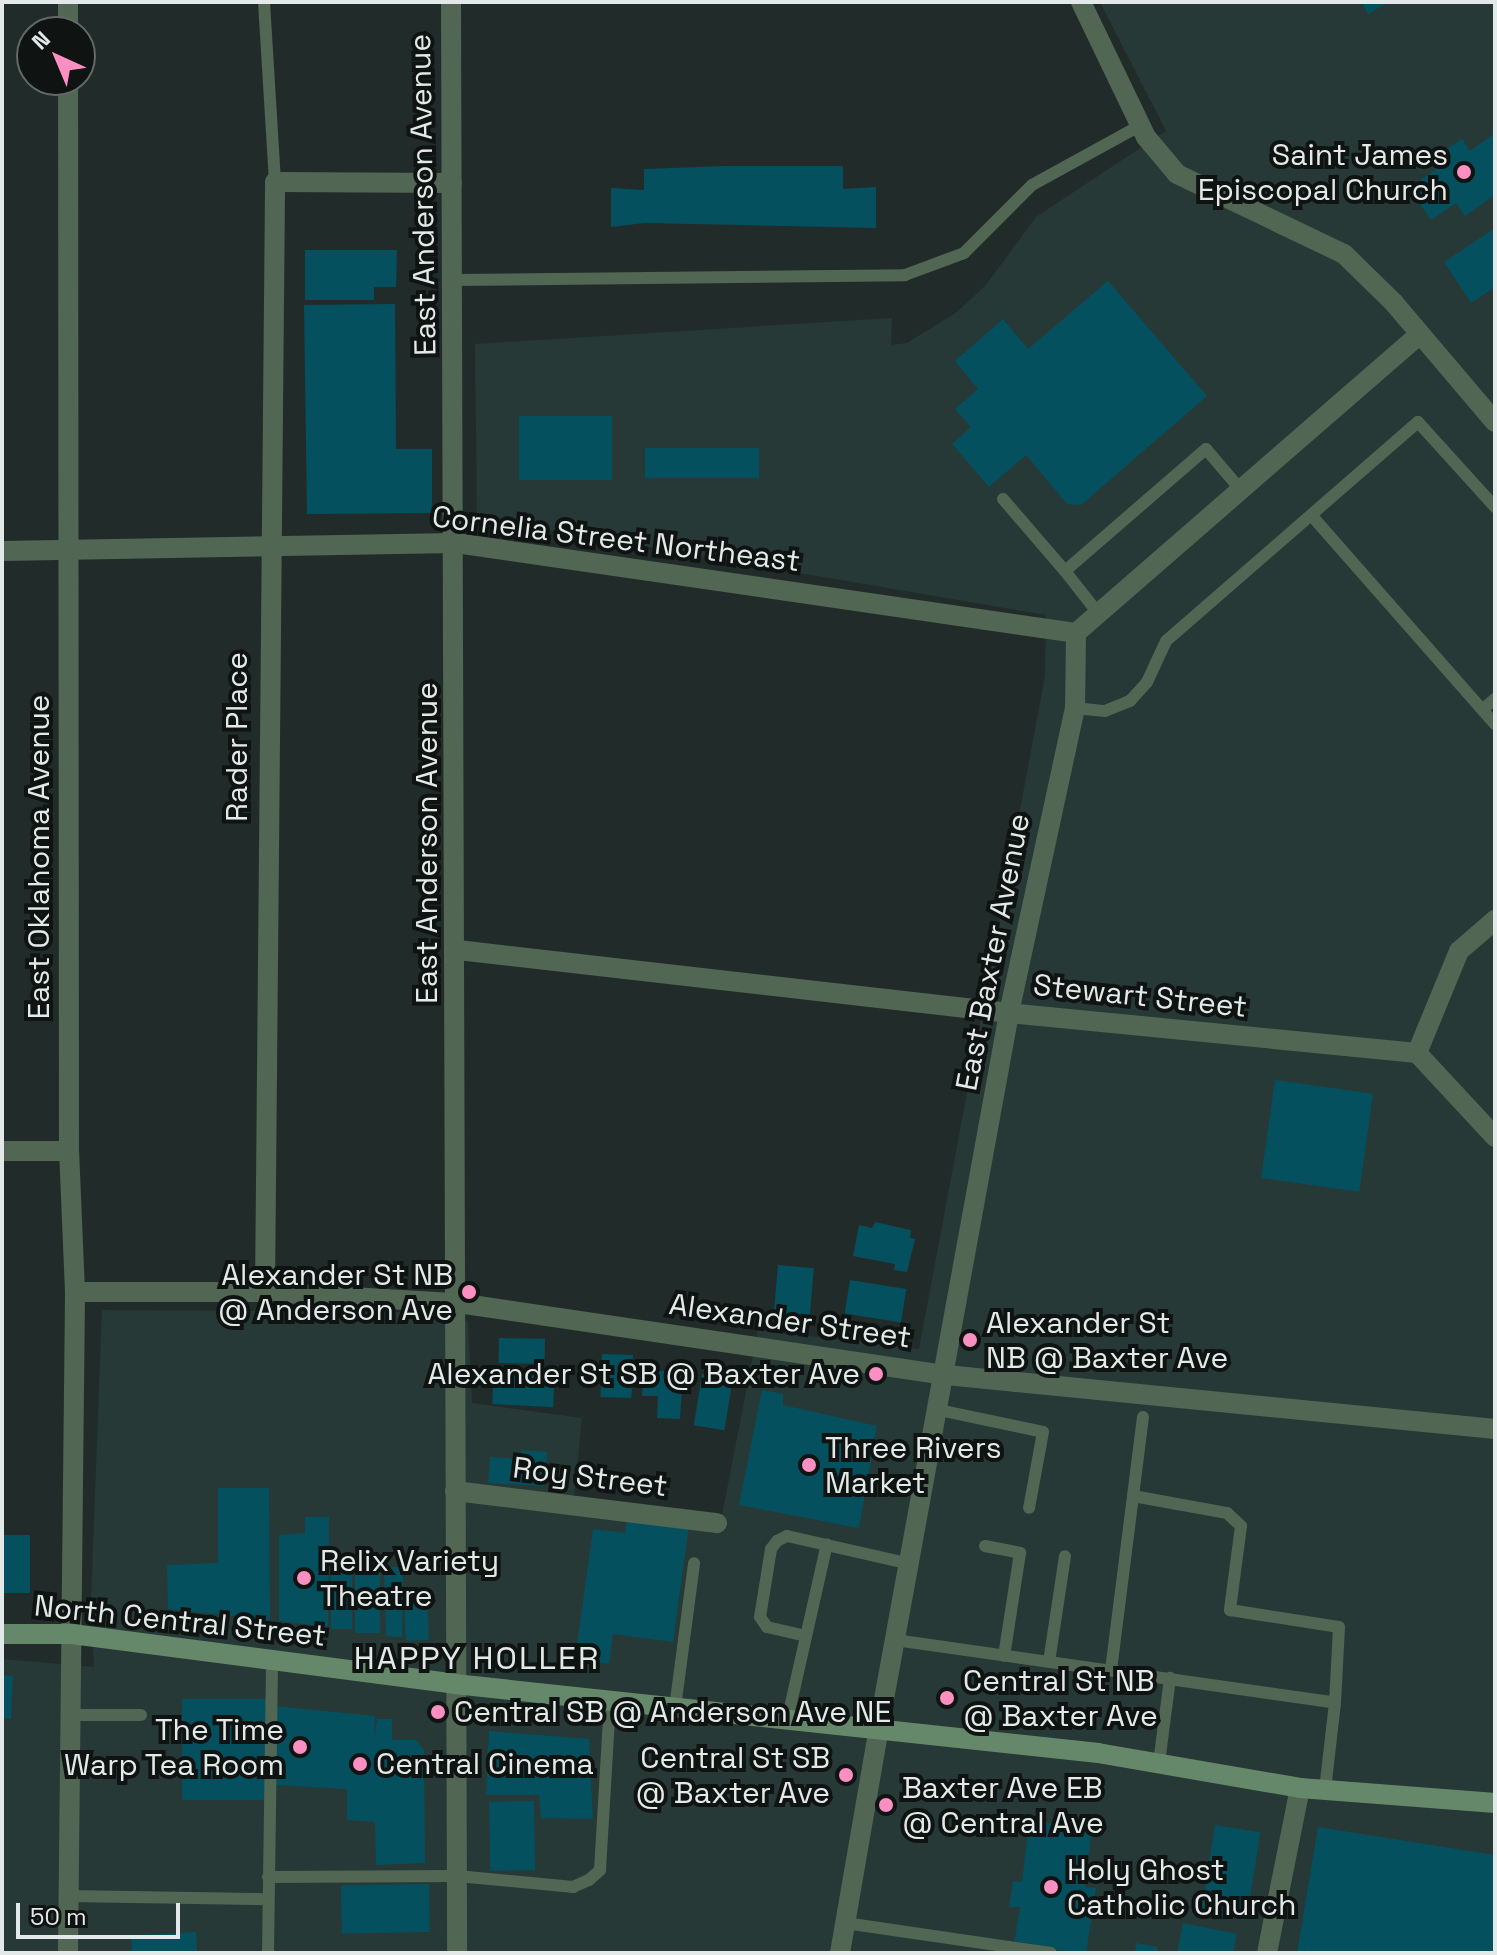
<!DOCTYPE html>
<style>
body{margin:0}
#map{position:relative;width:1497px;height:1955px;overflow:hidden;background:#212c2a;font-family:"Space Grotesk",sans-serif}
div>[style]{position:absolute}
.built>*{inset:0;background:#263936}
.building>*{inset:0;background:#05505f;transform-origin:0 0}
.service>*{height:12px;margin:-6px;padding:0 6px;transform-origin:6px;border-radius:6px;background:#516653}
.minor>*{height:20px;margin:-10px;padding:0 10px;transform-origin:10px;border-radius:10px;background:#516653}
.tertiary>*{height:20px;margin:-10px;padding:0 10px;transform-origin:10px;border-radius:10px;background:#516653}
.secondary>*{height:20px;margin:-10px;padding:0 10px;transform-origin:10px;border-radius:10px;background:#66886a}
.dots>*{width:22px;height:22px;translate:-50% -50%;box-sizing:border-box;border:4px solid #0f1312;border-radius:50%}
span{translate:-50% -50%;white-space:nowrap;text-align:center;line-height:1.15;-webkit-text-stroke:8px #0f1312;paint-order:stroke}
.poi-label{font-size:30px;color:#e3e9e8}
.right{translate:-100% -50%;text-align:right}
.left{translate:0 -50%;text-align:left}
.street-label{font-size:30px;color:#e3e9e8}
.neighbourhood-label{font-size:32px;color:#e3e9e8;letter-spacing:2px}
.frame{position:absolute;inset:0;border:4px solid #e3e9e8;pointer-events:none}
.north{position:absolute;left:16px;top:16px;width:80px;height:80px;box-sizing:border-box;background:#0f1312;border:2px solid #646968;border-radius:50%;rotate:316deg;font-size:22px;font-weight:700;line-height:32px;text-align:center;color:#e3e9e8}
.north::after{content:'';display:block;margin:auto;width:28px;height:36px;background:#fc8fc2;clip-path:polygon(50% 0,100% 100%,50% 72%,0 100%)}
.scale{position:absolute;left:16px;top:1903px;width:164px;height:36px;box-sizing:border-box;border:4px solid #e3e9e8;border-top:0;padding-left:10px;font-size:24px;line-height:28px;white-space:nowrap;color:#e3e9e8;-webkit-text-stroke:6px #0f1312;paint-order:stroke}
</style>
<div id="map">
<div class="built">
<i style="clip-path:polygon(1100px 2px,1495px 2px,1495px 1953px,2px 1953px,2px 1659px,94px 1667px,91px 1601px,102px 1310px,425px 1312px,468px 1321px,472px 1403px,582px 1418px,574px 1496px,722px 1515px,758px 1330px,919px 1349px,1045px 676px,1046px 615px,484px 519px,477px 514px,475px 344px,892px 318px,891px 345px,907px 343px,957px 312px,986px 285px,1036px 217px,1166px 131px)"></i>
</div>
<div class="building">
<i style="clip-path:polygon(1362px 2px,1389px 2px,1368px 14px)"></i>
<i style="clip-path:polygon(1495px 133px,1495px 195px,1465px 216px,1456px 203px,1431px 220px,1409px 188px,1446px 162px,1440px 153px,1462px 139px,1470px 151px)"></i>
<i style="clip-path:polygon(725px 166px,843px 166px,843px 189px,876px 187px,876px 228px,644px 223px,611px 227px,611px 188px,644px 190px,644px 169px)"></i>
<i style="clip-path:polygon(1495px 228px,1495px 287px,1471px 303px,1444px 262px)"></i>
<i style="clip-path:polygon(305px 250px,397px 250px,396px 287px,374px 287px,374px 300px,305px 300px)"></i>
<i style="clip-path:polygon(1108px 281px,1207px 396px,1081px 505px,1067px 504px,1026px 455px,989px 487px,952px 444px,971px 427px,955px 409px,978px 389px,955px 361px,1003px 319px,1028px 349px)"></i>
<i style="clip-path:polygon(395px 304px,396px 449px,432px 449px,432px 513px,307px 514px,304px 305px)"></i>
<i style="left:612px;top:416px;width:64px;height:93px;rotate:90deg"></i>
<i style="left:645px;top:448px;width:114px;height:30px"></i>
<i style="left:1275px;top:1080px;width:99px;height:99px;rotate:8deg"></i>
<i style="clip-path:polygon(875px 1222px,911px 1230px,910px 1238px,915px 1239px,907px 1272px,894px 1270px,895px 1264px,853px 1256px,859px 1225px,872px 1228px)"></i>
<i style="left:778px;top:1265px;width:36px;height:52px;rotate:5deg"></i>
<i style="left:850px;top:1280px;width:57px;height:34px;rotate:9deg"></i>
<i style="left:499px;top:1338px;width:46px;height:25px;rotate:1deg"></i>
<i style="left:602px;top:1354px;width:31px;height:43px;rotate:2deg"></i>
<i style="left:494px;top:1370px;width:61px;height:34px;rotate:3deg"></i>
<i style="clip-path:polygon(644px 1370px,683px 1372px,680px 1419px,657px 1418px,658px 1396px,642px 1396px)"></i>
<i style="left:702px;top:1374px;width:31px;height:52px;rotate:9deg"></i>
<i style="clip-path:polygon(762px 1390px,783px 1394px,783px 1405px,877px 1426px,859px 1528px,739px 1505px)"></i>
<i style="clip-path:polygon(521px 1450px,547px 1452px,544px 1486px,488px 1483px,490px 1457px,520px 1459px)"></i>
<i style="clip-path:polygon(218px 1488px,269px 1488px,270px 1620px,168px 1609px,167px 1565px,218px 1563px)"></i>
<i style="clip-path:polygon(305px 1517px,329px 1517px,328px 1627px,279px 1621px,279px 1535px,305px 1533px)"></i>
<i style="clip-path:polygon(627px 1517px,689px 1525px,673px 1642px,613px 1634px,609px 1664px,575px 1659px,593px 1529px,625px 1533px)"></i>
<i style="left:2px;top:1535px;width:28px;height:58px"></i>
<i style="left:331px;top:1555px;width:21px;height:74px"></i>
<i style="left:355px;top:1556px;width:25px;height:77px"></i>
<i style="clip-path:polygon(384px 1567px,403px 1567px,402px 1637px,386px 1636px)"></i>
<i style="left:427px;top:1590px;width:50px;height:23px;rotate:88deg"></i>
<i style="clip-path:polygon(2px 1675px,13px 1676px,11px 1719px,2px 1718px)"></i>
<i style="left:182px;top:1699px;width:86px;height:101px"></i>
<i style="clip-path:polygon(274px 1706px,375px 1716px,374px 1740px,377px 1719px,392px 1719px,392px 1740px,416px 1740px,424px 1750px,425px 1863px,376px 1865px,375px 1822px,347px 1820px,347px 1789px,274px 1785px)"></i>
<i style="clip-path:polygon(489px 1731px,589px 1739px,593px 1819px,541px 1818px,539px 1795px,486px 1795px)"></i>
<i style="left:534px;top:1801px;width:69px;height:45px;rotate:89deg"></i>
<i style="clip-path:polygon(1029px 1821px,1092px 1827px,1085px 1887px,1096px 1888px,1086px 1953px,1014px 1945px,1020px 1907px,1009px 1907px,1013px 1881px,1022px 1882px)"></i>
<i style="left:1215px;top:1825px;width:46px;height:89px;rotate:9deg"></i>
<i style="clip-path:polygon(1318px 1827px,1495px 1855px,1495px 1953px,1297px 1953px)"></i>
<i style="left:429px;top:1884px;width:48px;height:88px;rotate:89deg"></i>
<i style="clip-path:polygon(1183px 1923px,1237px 1934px,1233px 1953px,1177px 1953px)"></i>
<i style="left:196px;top:1932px;width:21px;height:65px;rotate:87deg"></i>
<i style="clip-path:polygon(1136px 1943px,1158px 1947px,1157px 1953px,1135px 1953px)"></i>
</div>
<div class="service">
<i style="left:264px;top:2px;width:180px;rotate:86.5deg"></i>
<i style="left:453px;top:280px;width:452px;rotate:-0.6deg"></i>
<i style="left:905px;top:275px;width:63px;rotate:-20.4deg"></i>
<i style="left:964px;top:253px;width:96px;rotate:-45deg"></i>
<i style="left:1032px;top:185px;width:124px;rotate:-28.8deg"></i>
<i style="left:1003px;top:499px;width:95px;rotate:49.3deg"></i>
<i style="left:1312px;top:516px;width:277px;rotate:48.7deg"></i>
<i style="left:1098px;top:613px;width:53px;rotate:-128.2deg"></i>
<i style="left:1065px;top:571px;width:186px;rotate:-40.9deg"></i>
<i style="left:1206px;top:449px;width:54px;rotate:49.5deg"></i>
<i style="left:1075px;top:708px;width:30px;rotate:6deg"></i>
<i style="left:1105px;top:711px;width:27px;rotate:-22deg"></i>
<i style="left:1130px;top:701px;width:25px;rotate:-48deg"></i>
<i style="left:1147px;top:682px;width:45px;rotate:-65.1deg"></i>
<i style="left:1166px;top:641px;width:334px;rotate:-41deg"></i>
<i style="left:1418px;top:422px;width:115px;rotate:47.8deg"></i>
<i style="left:1483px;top:709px;width:16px;rotate:-40deg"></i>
<i style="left:939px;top:1410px;width:106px;rotate:11.9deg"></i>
<i style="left:1043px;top:1432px;width:77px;rotate:100.4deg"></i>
<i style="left:1143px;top:1417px;width:80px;rotate:97.2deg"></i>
<i style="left:1133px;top:1496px;width:96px;rotate:10.3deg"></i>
<i style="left:1227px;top:1513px;width:19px;rotate:43deg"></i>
<i style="left:1241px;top:1526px;width:85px;rotate:97.5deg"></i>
<i style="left:1230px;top:1610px;width:110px;rotate:8.9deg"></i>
<i style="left:1339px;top:1627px;width:76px;rotate:93deg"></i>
<i style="left:985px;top:1546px;width:36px;rotate:11deg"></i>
<i style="left:1020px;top:1553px;width:104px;rotate:98.8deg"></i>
<i style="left:806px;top:1636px;width:40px;rotate:-167deg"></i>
<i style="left:767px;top:1627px;width:12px;rotate:-125deg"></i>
<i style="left:760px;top:1617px;width:69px;rotate:-80.8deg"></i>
<i style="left:771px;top:1549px;width:10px;rotate:-53deg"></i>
<i style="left:777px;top:1541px;width:11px;rotate:-27deg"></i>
<i style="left:787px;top:1536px;width:126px;rotate:12.8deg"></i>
<i style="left:895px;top:1640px;width:444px;rotate:8.1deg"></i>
<i style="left:1335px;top:1703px;width:88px;rotate:96.6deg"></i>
<i style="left:1049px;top:1662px;width:107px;rotate:-81.4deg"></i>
<i style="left:1111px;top:1670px;width:175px;rotate:-82.8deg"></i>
<i style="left:675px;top:1708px;width:146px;rotate:-82.5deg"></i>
<i style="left:71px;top:1715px;width:70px"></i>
<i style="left:787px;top:1721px;width:181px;rotate:-77.3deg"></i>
<i style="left:1159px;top:1763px;width:86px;rotate:-82.6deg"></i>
<i style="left:268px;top:1877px;width:189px;rotate:-0.3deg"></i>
<i style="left:457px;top:1876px;width:117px;rotate:5.4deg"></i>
<i style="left:573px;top:1887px;width:17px;rotate:-24deg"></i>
<i style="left:589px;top:1880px;width:15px;rotate:-42deg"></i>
<i style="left:600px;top:1870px;width:169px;rotate:-86.6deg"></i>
<i style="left:68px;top:1896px;width:199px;rotate:0.9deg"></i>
<i style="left:845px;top:1923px;width:208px;rotate:8.3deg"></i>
<i style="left:268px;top:1953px;width:293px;rotate:-89.2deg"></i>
</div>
<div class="minor">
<i style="left:68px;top:2px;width:30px;rotate:90deg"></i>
<i style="left:451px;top:2px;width:1951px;rotate:89.82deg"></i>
<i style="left:1081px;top:2px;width:150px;rotate:64.3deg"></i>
<i style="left:1146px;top:137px;width:48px;rotate:50deg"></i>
<i style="left:1177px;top:174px;width:185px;rotate:25.6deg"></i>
<i style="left:1344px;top:254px;width:70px;rotate:44.4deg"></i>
<i style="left:1394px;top:303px;width:156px;rotate:49.7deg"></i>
<i style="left:2px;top:551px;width:454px;rotate:-1deg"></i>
<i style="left:456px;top:543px;width:626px;rotate:8.26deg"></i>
<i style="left:458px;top:950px;width:555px;rotate:6.52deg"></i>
<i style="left:1009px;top:1013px;width:410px;rotate:5.6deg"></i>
<i style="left:1417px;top:1053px;width:115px;rotate:47.1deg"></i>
<i style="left:1417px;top:1053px;width:110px;rotate:-67.6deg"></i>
<i style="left:1459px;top:951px;width:48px;rotate:-40.7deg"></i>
<i style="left:2px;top:1151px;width:67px"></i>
<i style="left:75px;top:1292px;width:190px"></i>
<i style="left:265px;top:1292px;width:193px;rotate:3.3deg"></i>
<i style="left:458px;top:1303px;width:493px;rotate:8.4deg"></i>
<i style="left:946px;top:1375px;width:552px;rotate:5.62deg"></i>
<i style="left:265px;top:1292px;width:1110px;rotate:-89.48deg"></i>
<i style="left:275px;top:182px;width:177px;rotate:0.3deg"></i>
<i style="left:455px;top:1491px;width:264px;rotate:7deg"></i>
<i style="left:878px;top:1732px;width:731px;rotate:-79.67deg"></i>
<i style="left:1009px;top:1013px;width:312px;rotate:-77.8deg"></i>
<i style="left:1075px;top:708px;width:75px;rotate:-89.2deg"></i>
<i style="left:1076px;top:633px;width:456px;rotate:-41deg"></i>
<i style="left:68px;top:1953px;width:661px;rotate:-89.39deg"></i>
<i style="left:75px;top:1292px;width:141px;rotate:-92.4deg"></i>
<i style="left:69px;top:1151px;width:1071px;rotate:-90.05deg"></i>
<i style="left:1267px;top:1953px;width:168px;rotate:-78.7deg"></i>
</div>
<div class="tertiary">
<i style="left:840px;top:1953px;width:224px;rotate:-80.2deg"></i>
</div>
<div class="secondary">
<i style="left:2px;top:1634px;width:70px"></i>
<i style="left:72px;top:1634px;width:386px;rotate:7.4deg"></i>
<i style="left:455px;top:1684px;width:647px;rotate:6.12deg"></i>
<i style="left:1098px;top:1753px;width:205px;rotate:9.8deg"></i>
<i style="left:1300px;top:1788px;width:196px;rotate:4.4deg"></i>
</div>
<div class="dots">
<i style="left:1464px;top:172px;background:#fc8fc2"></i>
<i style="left:469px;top:1292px;background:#fc8fc2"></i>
<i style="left:970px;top:1340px;background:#fc8fc2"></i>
<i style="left:876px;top:1374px;background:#fc8fc2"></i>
<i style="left:809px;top:1465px;background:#fc8fc2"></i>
<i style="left:304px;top:1578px;background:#fc8fc2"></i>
<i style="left:947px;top:1698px;background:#fc8fc2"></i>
<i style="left:438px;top:1712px;background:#fc8fc2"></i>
<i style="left:300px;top:1747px;background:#fc8fc2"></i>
<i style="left:360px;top:1764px;background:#fc8fc2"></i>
<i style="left:846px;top:1775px;background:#fc8fc2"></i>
<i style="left:886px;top:1805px;background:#fc8fc2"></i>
<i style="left:1051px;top:1887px;background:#fc8fc2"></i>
</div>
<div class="poi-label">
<span class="right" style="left:1448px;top:172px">Saint James<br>Episcopal Church</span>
<span class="right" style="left:453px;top:1292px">Alexander St NB<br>@ Anderson Ave</span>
<span class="left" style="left:986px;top:1340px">Alexander St<br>NB @ Baxter Ave</span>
<span class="right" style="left:860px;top:1374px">Alexander St SB @ Baxter Ave</span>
<span class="left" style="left:825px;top:1465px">Three Rivers<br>Market</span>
<span class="left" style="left:320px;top:1578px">Relix Variety<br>Theatre</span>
<span class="left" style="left:963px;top:1698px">Central St NB<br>@ Baxter Ave</span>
<span class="left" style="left:454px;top:1712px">Central SB @ Anderson Ave NE</span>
<span class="right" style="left:284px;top:1747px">The Time<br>Warp Tea Room</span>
<span class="right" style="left:830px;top:1775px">Central St SB<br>@ Baxter Ave</span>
<span class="left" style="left:376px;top:1764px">Central Cinema</span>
<span class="left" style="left:902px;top:1805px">Baxter Ave EB<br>@ Central Ave</span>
<span class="left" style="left:1067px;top:1887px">Holy Ghost<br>Catholic Church</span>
</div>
<div class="street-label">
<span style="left:423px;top:195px;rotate:-91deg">East Anderson Avenue</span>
<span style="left:616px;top:539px;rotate:7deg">Cornelia Street Northeast</span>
<span style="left:237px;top:737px;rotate:-90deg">Rader Place</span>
<span style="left:427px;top:843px;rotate:-90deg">East Anderson Avenue</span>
<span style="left:39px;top:857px;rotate:-90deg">East Oklahoma Avenue</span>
<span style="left:993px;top:952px;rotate:-79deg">East Baxter Avenue</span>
<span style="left:1140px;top:996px;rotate:6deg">Stewart Street</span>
<span style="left:790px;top:1321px;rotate:8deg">Alexander Street</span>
<span style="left:590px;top:1477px;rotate:7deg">Roy Street</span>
<span style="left:180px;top:1621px;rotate:6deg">North Central Street</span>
</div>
<div class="neighbourhood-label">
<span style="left:477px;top:1658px">HAPPY HOLLER</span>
</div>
<div class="frame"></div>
<div class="north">N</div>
<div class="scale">50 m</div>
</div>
